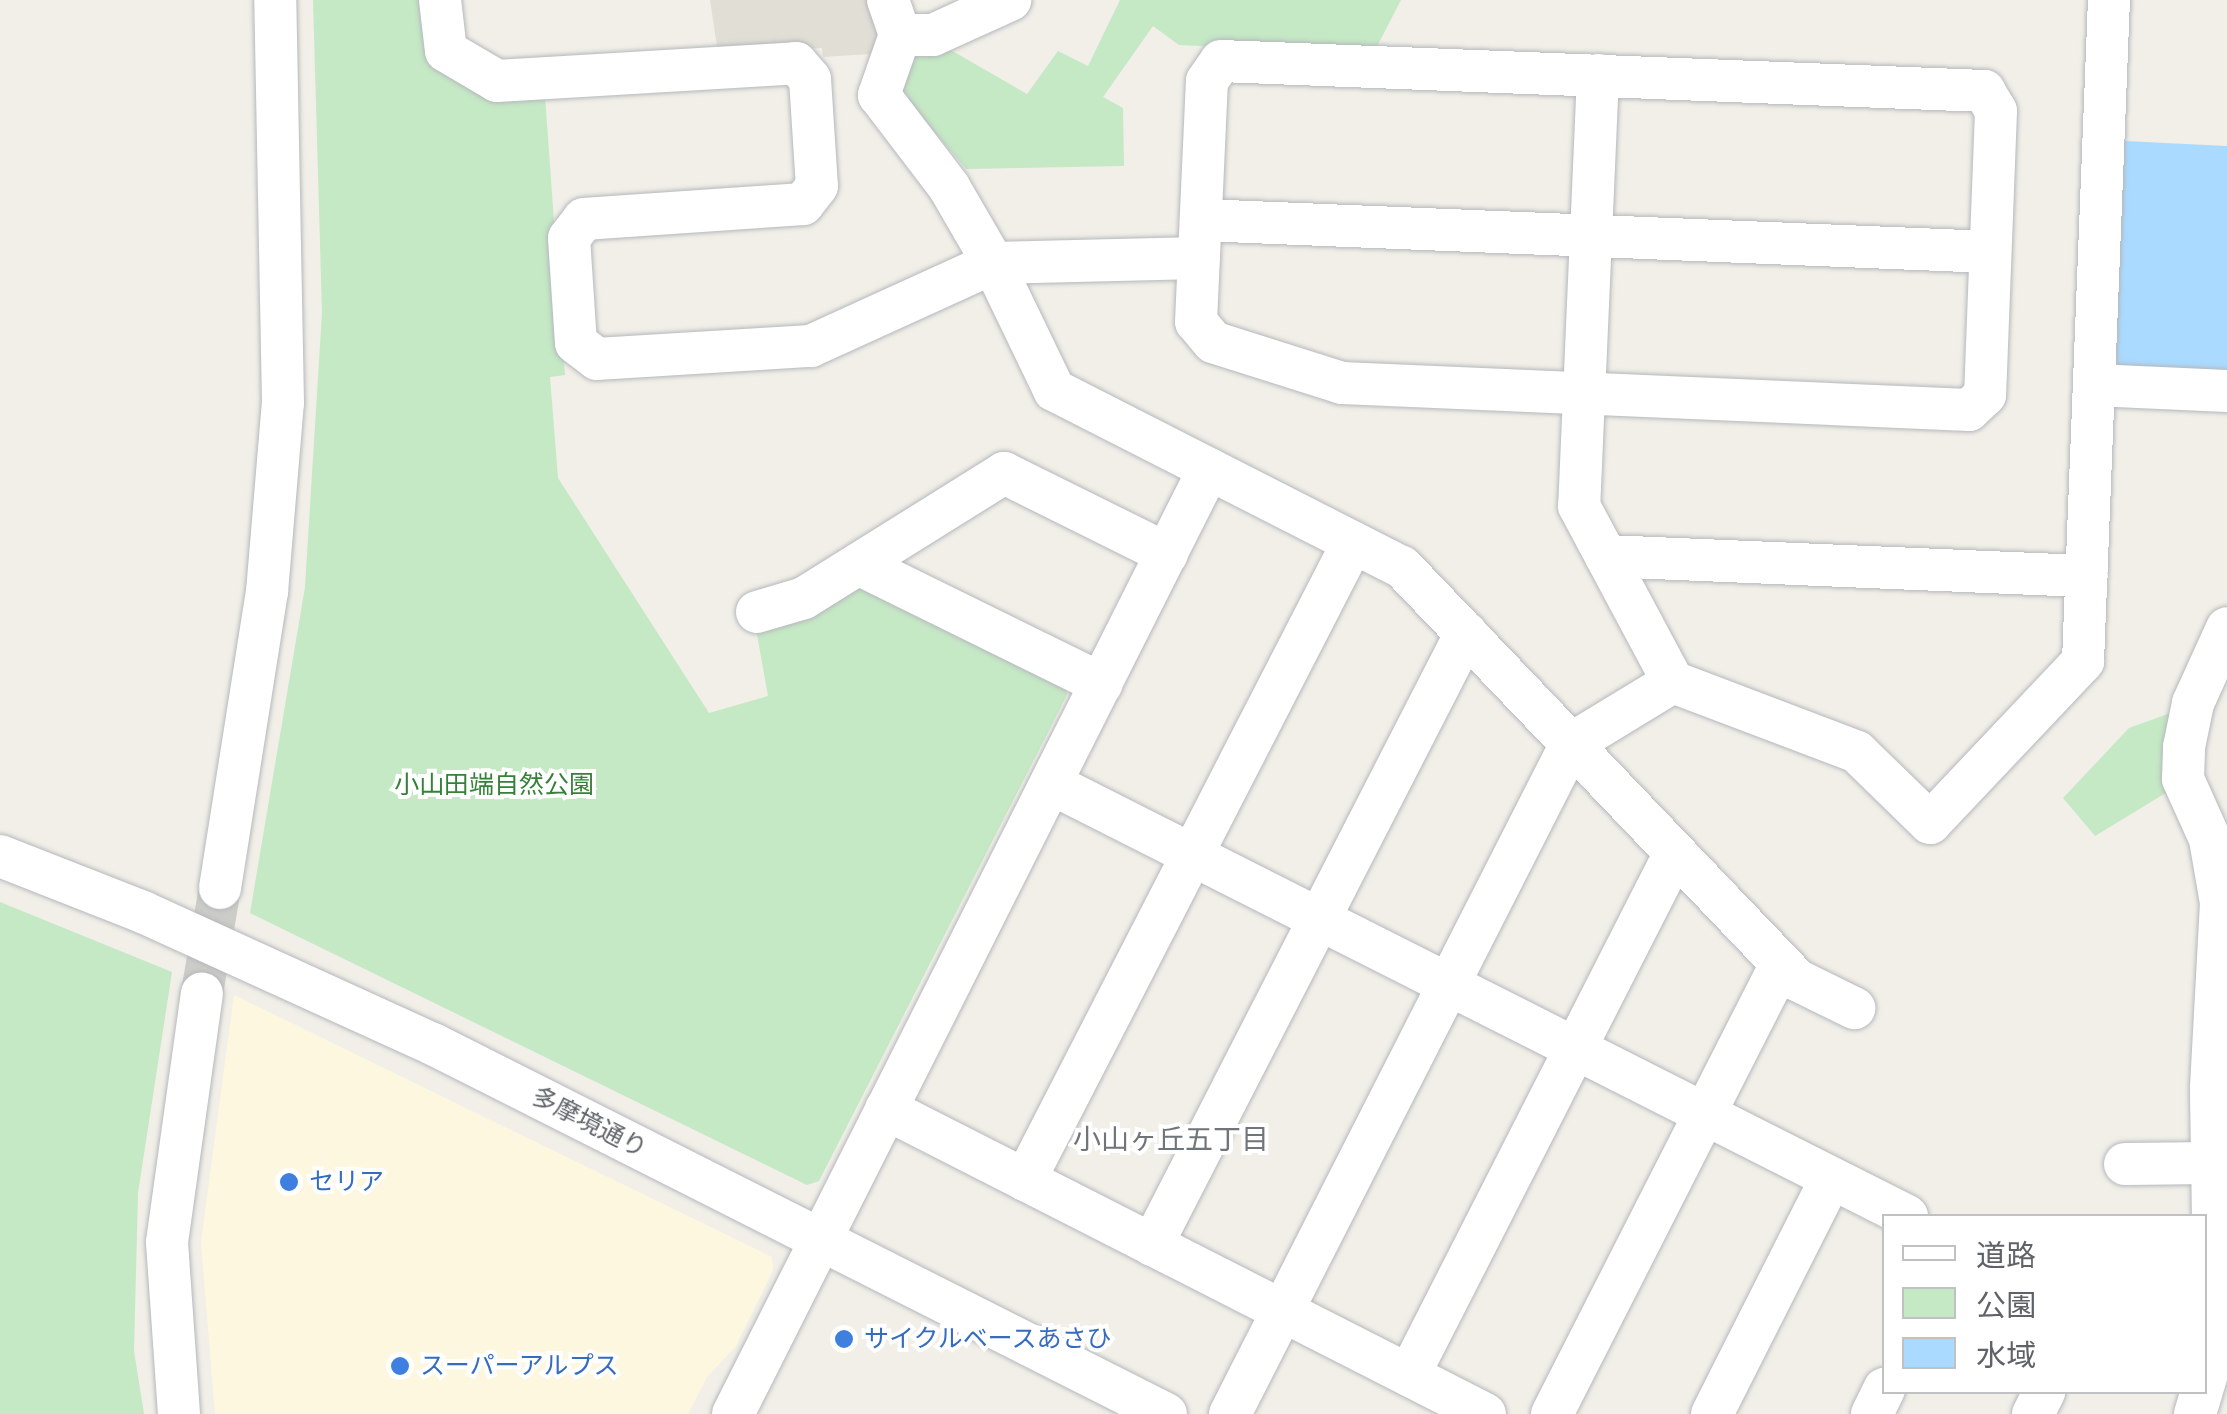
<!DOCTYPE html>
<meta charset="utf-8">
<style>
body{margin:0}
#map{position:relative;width:2227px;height:1414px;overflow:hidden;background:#f1efe8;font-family:Signika,"Noto Sans JP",sans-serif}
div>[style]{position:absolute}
.commercial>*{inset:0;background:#fef7e0}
.education>*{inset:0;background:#e1ded6}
.green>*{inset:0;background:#c5e8c5}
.water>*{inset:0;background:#aadaff}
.minor-tunnel>*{height:42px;margin-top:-21px;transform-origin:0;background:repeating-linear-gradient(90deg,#ccccc8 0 42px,transparent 0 63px)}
.roads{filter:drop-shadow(0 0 2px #b5b8bc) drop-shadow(0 0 2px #b5b8bc)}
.minor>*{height:42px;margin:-21px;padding:0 21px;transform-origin:21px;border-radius:21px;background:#fff}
.dots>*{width:28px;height:28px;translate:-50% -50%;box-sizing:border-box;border:5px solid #fff;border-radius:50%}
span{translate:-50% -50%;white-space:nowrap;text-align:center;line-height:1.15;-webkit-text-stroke:8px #fff;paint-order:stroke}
.park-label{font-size:25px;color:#348238}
.street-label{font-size:25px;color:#5f6368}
.shop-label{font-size:25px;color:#366cbe}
.left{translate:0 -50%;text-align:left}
.neighbourhood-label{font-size:28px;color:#70757a}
.legend{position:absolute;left:1882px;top:1214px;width:325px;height:180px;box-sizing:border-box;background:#fff;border:2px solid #bfc1c3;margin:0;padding:12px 18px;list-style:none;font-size:30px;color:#5f6368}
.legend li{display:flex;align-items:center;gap:20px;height:50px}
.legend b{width:50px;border:2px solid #bfc1c3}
</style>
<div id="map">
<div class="commercial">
<i style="clip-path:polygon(234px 995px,772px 1257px,773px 1270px,736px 1346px,707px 1377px,688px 1414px,215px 1414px,201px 1242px)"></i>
</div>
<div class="education">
<i style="clip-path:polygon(710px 0,876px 0,885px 53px,823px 57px,822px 48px,718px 53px)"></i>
</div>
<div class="green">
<i style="clip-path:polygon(313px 0,425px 0,426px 51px,545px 96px,565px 375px,550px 377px,558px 478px,709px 713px,768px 696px,756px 629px,858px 585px,1064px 679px,1067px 695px,819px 1181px,807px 1185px,250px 913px,305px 587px,322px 313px)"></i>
<i style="clip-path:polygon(1120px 0,1401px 0,1373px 54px,1179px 45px,1153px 26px,1103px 97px,1123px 108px,1124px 166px,966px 169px,901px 93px,913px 53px,949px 49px,1027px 94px,1058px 51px,1088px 66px)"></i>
<i style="clip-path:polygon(2176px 711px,2169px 791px,2095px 836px,2063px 798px,2129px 728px)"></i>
<i style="clip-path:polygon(0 902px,172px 972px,138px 1193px,134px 1351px,144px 1414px,0 1414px)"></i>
</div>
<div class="water">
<i style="clip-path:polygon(2125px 141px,2227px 146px,2227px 377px,2125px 372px,2110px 355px,2119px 150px)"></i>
</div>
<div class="minor-tunnel">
<i style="left:202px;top:993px;width:107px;rotate:-80.3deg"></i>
</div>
<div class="roads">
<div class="minor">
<i style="left:440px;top:0;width:51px;rotate:83.3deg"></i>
<i style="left:446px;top:51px;width:59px;rotate:30.5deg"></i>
<i style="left:497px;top:81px;width:300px;rotate:-3.4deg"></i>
<i style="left:796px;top:63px;width:21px;rotate:49deg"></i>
<i style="left:810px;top:79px;width:107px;rotate:86.3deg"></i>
<i style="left:817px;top:186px;width:23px;rotate:128deg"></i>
<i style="left:803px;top:204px;width:220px;rotate:176.1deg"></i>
<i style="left:584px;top:219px;width:24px;rotate:128deg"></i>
<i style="left:569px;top:238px;width:105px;rotate:86.2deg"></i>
<i style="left:576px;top:343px;width:26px;rotate:37deg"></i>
<i style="left:597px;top:359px;width:214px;rotate:-3.5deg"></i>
<i style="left:811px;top:346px;width:200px;rotate:-24.5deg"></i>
<i style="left:993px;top:263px;width:206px;rotate:-1.4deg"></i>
<i style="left:888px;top:0;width:37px;rotate:71deg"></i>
<i style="left:900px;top:35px;width:64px;rotate:109.3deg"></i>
<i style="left:879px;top:95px;width:116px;rotate:52.7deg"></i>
<i style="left:949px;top:187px;width:88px;rotate:59.9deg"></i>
<i style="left:993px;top:263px;width:141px;rotate:64.3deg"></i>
<i style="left:1054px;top:390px;width:390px;rotate:27deg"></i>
<i style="left:1402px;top:567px;width:571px;rotate:46.28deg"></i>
<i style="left:1797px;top:980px;width:64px;rotate:26.2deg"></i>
<i style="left:900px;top:35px;width:33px"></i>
<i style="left:933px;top:35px;width:85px;rotate:-24.4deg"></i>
<i style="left:1221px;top:61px;width:764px;rotate:2.25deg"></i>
<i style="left:1984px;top:91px;width:23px;rotate:59deg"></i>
<i style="left:1996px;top:111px;width:284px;rotate:92.2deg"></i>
<i style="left:1985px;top:395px;width:22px;rotate:137deg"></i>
<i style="left:1969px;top:410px;width:628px;rotate:-177.53deg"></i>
<i style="left:1342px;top:383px;width:135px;rotate:-162.4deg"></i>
<i style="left:1213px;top:342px;width:26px;rotate:-130deg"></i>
<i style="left:1196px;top:322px;width:241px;rotate:-87.4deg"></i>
<i style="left:1207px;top:81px;width:24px;rotate:-55deg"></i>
<i style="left:1598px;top:75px;width:431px;rotate:92.5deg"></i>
<i style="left:1579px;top:506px;width:200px;rotate:61.9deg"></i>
<i style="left:1201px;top:220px;width:790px;rotate:2.32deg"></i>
<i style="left:2094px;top:385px;width:133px;rotate:2.6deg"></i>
<i style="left:1606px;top:556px;width:481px;rotate:2.4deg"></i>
<i style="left:862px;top:566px;width:267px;rotate:26.2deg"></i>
<i style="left:757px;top:612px;width:49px;rotate:-16.6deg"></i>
<i style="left:804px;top:598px;width:236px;rotate:-32deg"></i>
<i style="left:1004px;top:473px;width:182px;rotate:26.4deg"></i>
<i style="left:1052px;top:784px;width:958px;rotate:26.81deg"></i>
<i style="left:0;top:856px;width:154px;rotate:21.4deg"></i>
<i style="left:143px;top:912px;width:319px;rotate:24.5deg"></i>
<i style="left:433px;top:1044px;width:821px;rotate:26.78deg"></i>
<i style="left:220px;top:888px;width:300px;rotate:-81deg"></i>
<i style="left:267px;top:592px;width:190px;rotate:-85.2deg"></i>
<i style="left:283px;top:403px;width:403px;rotate:-91.1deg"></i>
<i style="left:886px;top:1109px;width:672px;rotate:26.98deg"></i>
<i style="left:2125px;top:1164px;width:87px;rotate:-0.7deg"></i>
<i style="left:1025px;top:1180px;width:717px;rotate:-62.79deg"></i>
<i style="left:1152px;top:1245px;width:688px;rotate:-62.84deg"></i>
<i style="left:1409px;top:1375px;width:586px;rotate:-63deg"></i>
<i style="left:179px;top:1414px;width:172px;rotate:-94deg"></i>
<i style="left:167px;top:1242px;width:251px;rotate:-82deg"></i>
<i style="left:733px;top:1414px;width:1058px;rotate:-63.27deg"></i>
<i style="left:1230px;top:1414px;width:752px;rotate:-63.03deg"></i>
<i style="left:1571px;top:744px;width:119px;rotate:-31.3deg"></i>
<i style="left:1673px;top:682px;width:197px;rotate:20.8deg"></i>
<i style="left:1857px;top:752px;width:102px;rotate:44.2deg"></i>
<i style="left:1930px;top:823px;width:223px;rotate:-46.6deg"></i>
<i style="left:2083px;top:661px;width:662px;rotate:-87.75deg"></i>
<i style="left:1552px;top:1414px;width:505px;rotate:-63.03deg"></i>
<i style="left:1712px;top:1414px;width:264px;rotate:-63.2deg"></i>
<i style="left:1872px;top:1414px;width:28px;rotate:-64deg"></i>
<i style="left:2033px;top:1414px;width:25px;rotate:-63deg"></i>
<i style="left:2195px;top:1414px;width:70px;rotate:-73.4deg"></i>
<i style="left:2215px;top:1347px;width:260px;rotate:-90.9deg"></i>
<i style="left:2211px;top:1087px;width:184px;rotate:-86.9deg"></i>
<i style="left:2221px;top:903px;width:65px;rotate:-99.8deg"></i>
<i style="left:2210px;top:839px;width:66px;rotate:-114.2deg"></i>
<i style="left:2183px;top:779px;width:32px;rotate:-88deg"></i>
<i style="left:2184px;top:747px;width:45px;rotate:-78.4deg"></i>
<i style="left:2193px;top:703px;width:82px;rotate:-65.6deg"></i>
</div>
</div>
<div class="dots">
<i style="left:289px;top:1182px;background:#3f7fe0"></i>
<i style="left:844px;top:1339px;background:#3f7fe0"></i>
<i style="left:400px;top:1366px;background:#3f7fe0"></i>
</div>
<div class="park-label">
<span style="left:494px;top:785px">小山田端自然公園</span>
</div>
<div class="street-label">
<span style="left:589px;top:1123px;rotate:27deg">多摩境通り</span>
</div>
<div class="shop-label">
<span class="left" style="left:309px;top:1182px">セリア</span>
<span class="left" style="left:864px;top:1339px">サイクルベースあさひ</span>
<span class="left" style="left:420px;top:1366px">スーパーアルプス</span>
</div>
<div class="neighbourhood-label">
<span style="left:1171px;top:1140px">小山ヶ丘五丁目</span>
</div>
<ul class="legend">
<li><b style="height:12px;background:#fff"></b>道路</li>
<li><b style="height:28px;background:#c5e8c5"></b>公園</li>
<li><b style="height:28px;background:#aadaff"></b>水域</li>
</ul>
</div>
